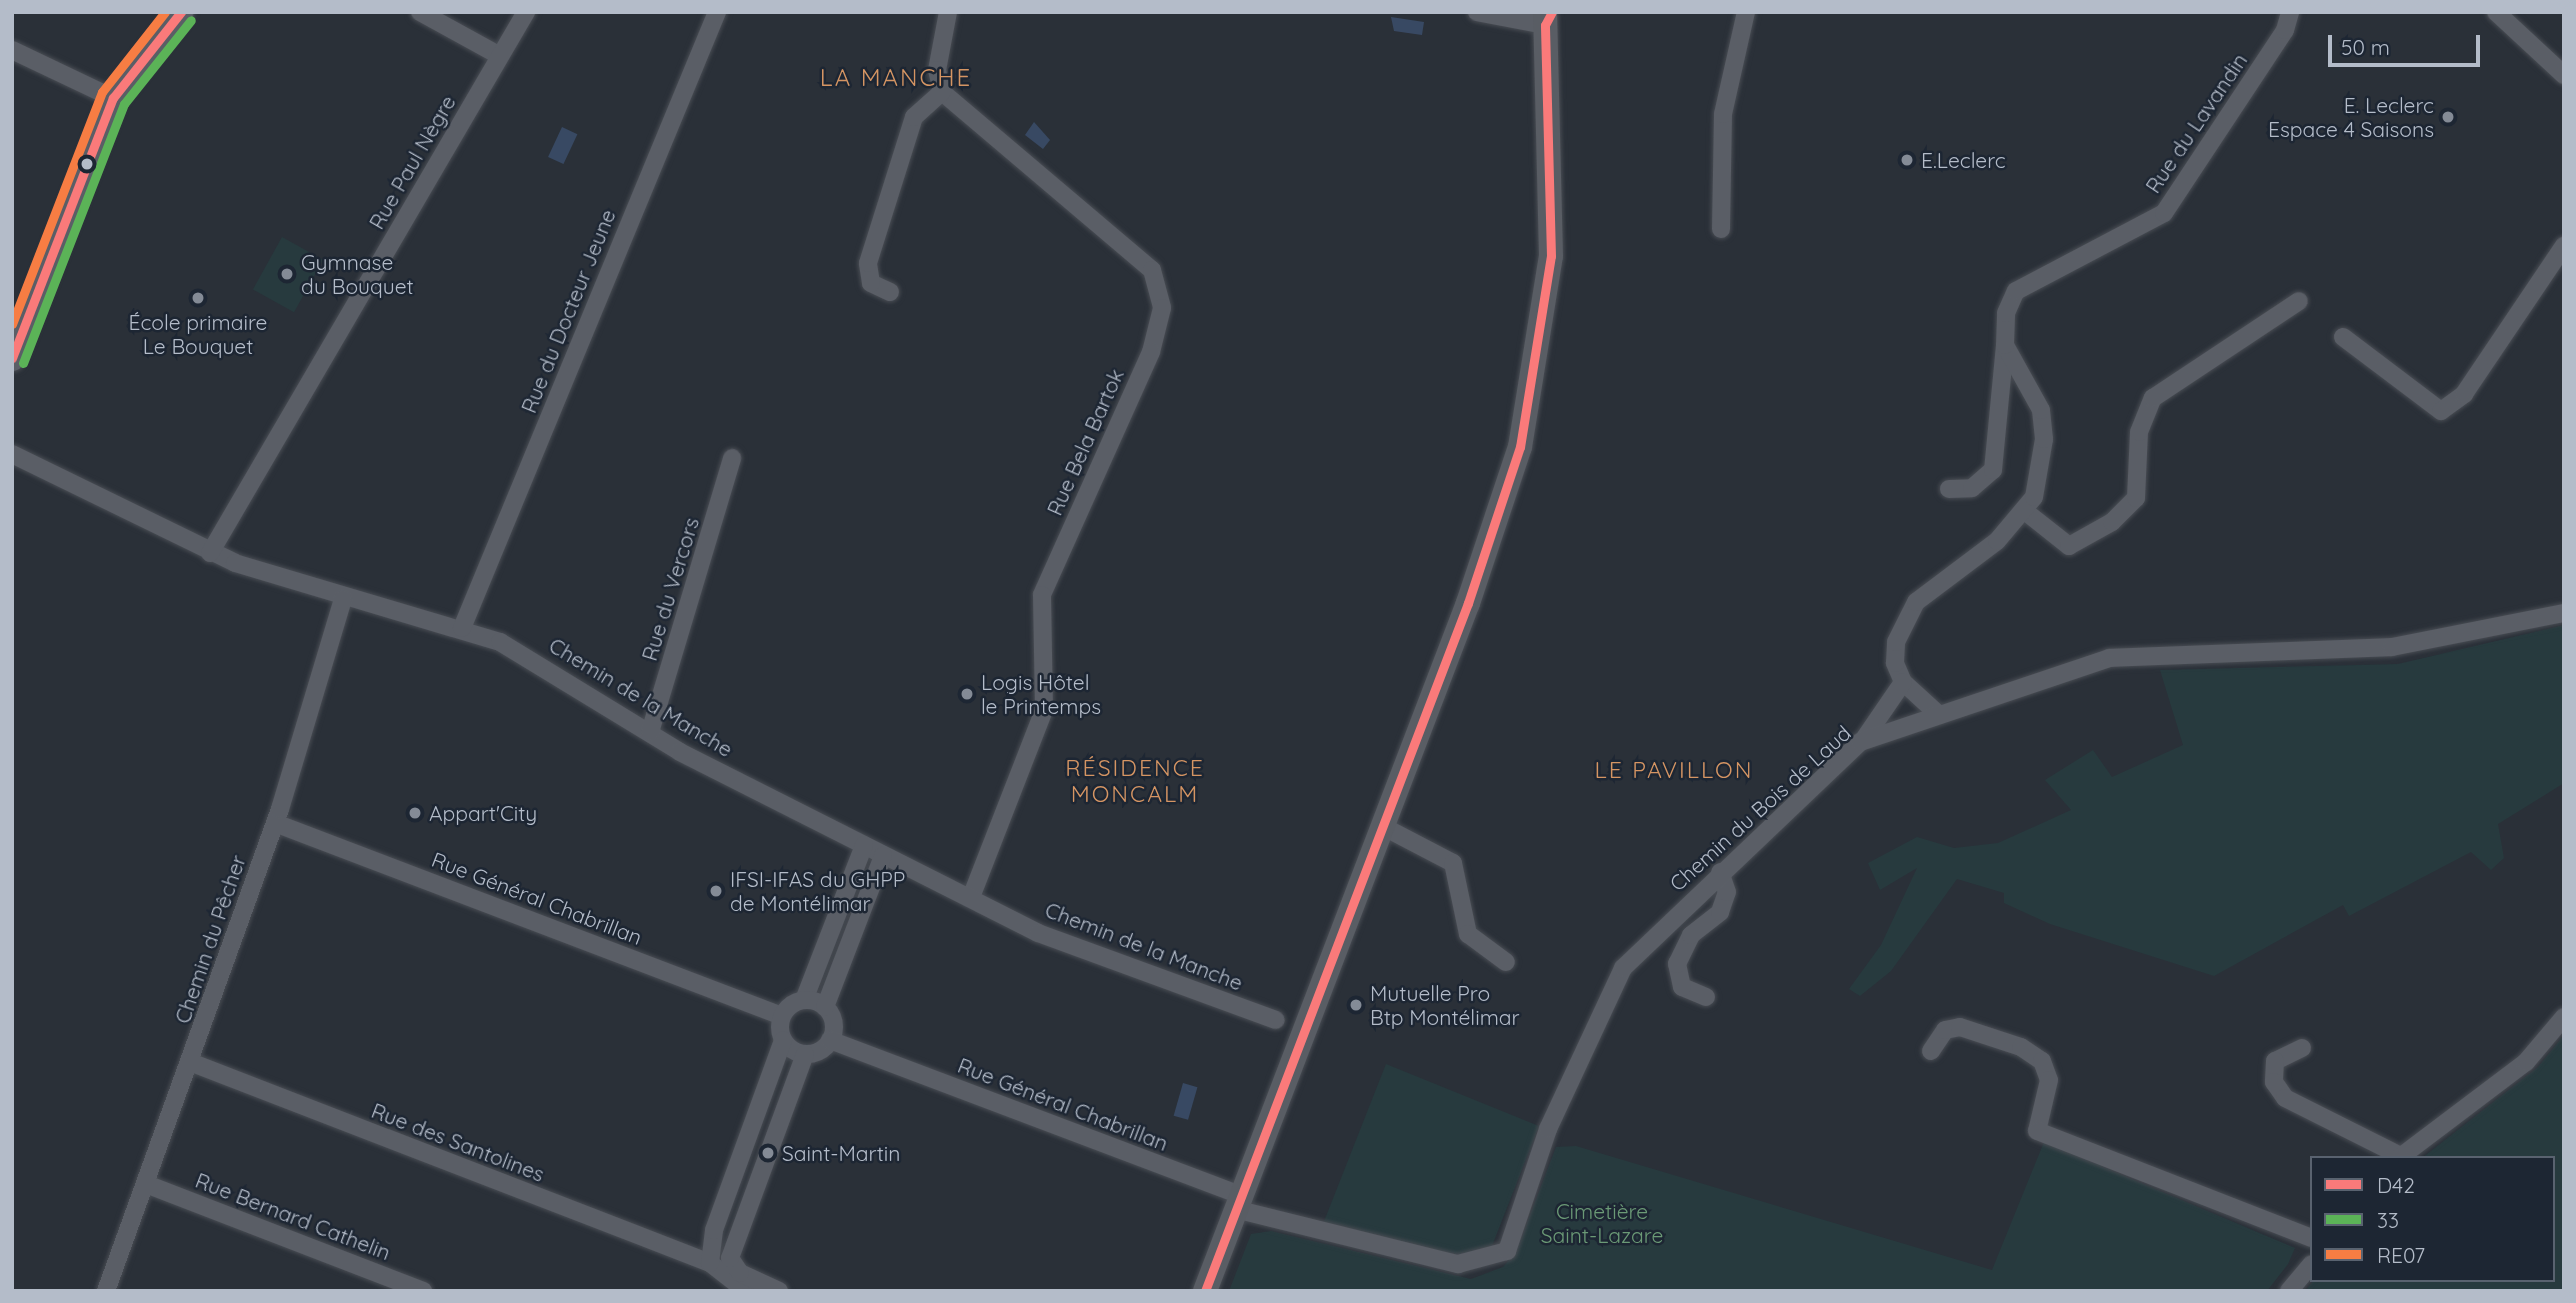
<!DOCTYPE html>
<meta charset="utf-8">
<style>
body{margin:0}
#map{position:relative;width:2576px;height:1303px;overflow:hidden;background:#2a3038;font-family:Quicksand,sans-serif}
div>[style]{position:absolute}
.green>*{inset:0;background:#273a3e;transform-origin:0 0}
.water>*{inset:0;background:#384963;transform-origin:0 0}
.roads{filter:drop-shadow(0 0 2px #484c53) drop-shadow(0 0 2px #484c53)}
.minor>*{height:18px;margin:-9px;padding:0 9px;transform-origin:9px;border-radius:9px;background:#5a5e66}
.minor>.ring{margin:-9px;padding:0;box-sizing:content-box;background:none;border:18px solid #5a5e66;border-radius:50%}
.tertiary>*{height:23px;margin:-11.5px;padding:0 11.5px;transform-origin:11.5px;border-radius:11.5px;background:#5a5e66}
.secondary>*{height:24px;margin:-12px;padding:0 12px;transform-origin:12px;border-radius:12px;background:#595d64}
.bus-1>*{height:9px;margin:-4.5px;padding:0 4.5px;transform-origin:4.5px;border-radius:4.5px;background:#fa7a7a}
.bus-2>*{height:9px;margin:-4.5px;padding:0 4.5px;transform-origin:4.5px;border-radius:4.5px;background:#5bb357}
.bus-3>*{height:9px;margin:-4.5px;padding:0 4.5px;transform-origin:4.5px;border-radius:4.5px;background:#f77d43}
.dots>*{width:19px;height:19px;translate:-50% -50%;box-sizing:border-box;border:4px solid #1d2633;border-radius:50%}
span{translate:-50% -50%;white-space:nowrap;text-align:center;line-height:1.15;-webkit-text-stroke:5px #1d2633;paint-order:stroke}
.poi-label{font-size:21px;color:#b4bcc9}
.right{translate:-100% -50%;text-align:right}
.left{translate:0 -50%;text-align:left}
.street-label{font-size:21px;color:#b4bcc9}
.park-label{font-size:21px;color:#6b9a76}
.neighbourhood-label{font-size:23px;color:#d59563;letter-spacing:2px}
.quarter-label{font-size:24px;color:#d59563;letter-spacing:2px}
.frame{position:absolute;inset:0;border:14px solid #b4bcc9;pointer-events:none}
.legend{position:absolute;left:2310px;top:1156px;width:245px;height:126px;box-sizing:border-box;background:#1d2633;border:2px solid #59626f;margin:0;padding:9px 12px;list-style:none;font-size:21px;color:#b4bcc9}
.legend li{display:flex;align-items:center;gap:14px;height:35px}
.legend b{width:35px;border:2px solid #59626f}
.scale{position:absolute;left:2328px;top:35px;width:152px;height:32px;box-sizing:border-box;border:4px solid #b4bcc9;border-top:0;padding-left:9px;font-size:21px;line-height:24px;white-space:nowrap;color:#b4bcc9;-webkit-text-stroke:5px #1d2633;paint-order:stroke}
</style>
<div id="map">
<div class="green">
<i style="left:282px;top:237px;width:47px;height:60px;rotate:29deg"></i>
<i style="clip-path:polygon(2564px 625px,2564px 783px,2498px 824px,2504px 858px,2491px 870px,2471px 852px,2349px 916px,2343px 905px,2214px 976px,2050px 924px,2004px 903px,2004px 893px,1957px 879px,1891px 971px,1860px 996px,1849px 989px,1881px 945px,1917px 868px,1880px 890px,1868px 863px,1917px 837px,1954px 848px,1998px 843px,2071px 810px,2045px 780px,2093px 750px,2112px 777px,2183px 745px,2160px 670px,2398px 664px)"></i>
<i style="clip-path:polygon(2564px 1035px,2564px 1291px,2305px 1291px,2314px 1280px,2553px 1280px,2553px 1158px,2422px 1158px,2538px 1067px)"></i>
<i style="clip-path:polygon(1386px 1064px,1539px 1126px,1490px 1251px,1453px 1256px,1323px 1224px)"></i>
<i style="clip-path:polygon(2044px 1142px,2295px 1248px,2288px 1264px,2267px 1291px,1229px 1291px,1251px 1234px,1271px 1231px,1471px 1279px,1503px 1267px,1516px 1252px,1556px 1147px,1576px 1146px,1992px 1270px)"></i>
</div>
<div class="water">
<i style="clip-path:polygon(1391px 17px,1424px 22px,1422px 35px,1394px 31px)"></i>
<i style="clip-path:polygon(1034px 122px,1050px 140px,1043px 149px,1025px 135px)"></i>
<i style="left:562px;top:127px;width:17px;height:33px;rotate:25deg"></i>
<i style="left:1183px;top:1083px;width:15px;height:34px;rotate:16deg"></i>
</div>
<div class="roads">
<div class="minor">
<i style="left:420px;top:12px;width:91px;rotate:28.8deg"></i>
<i style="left:948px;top:12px;width:59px;rotate:100.7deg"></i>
<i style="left:937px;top:70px;width:23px;rotate:77deg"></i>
<i style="left:942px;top:92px;width:275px;rotate:40.3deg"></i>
<i style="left:1152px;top:270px;width:39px;rotate:75deg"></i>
<i style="left:1162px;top:308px;width:45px;rotate:104deg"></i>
<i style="left:1151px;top:352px;width:266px;rotate:114.2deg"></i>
<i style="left:1042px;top:595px;width:115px;rotate:89deg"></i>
<i style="left:1044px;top:710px;width:199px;rotate:111.3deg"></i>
<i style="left:1477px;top:12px;width:69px;rotate:10.8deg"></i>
<i style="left:2496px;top:12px;width:93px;rotate:42.8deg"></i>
<i style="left:12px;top:50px;width:112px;rotate:25.4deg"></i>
<i style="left:1721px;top:229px;width:115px;rotate:-89deg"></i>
<i style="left:1723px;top:114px;width:105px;rotate:-77.3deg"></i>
<i style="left:890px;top:292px;width:21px;rotate:-155deg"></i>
<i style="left:871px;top:283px;width:20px;rotate:-99deg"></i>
<i style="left:868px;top:263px;width:153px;rotate:-72.5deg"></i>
<i style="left:914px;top:117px;width:38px;rotate:-42deg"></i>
<i style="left:2343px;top:337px;width:123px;rotate:37.1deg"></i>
<i style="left:2441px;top:411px;width:29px;rotate:-36deg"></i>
<i style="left:2464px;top:394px;width:179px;rotate:-56deg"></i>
<i style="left:12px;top:454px;width:248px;rotate:26deg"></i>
<i style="left:235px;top:563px;width:277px;rotate:16.6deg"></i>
<i style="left:500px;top:642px;width:211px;rotate:31.4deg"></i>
<i style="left:680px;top:752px;width:401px;rotate:26.8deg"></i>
<i style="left:1038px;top:933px;width:253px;rotate:20.1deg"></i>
<i style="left:1949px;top:489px;width:23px;rotate:-2deg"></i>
<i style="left:1972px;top:488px;width:28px;rotate:-41deg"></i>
<i style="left:1993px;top:470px;width:126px;rotate:-84.5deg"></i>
<i style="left:2026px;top:512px;width:55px;rotate:38.3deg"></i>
<i style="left:2069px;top:546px;width:49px;rotate:-29.2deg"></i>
<i style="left:2112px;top:522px;width:34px;rotate:-45deg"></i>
<i style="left:2136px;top:498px;width:66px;rotate:-87.4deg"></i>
<i style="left:2139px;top:432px;width:37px;rotate:-68deg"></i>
<i style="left:2153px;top:398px;width:175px;rotate:-33.6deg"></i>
<i style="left:210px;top:553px;width:627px;rotate:-59.71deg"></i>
<i style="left:462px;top:628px;width:667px;rotate:-67.51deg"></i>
<i style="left:1939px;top:715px;width:49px;rotate:-137.5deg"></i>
<i style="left:1903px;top:682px;width:21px;rotate:-113deg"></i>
<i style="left:1895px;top:663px;width:21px;rotate:-87deg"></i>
<i style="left:1896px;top:642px;width:45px;rotate:-63.4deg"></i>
<i style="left:1916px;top:602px;width:101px;rotate:-37deg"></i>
<i style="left:1997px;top:541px;width:57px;rotate:-49.9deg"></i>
<i style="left:2034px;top:497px;width:59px;rotate:-80.2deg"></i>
<i style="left:2044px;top:439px;width:29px;rotate:-96deg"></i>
<i style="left:2041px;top:410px;width:74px;rotate:-119deg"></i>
<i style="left:2005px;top:345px;width:32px;rotate:-88deg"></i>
<i style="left:2006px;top:313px;width:24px;rotate:-66deg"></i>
<i style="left:2016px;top:291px;width:167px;rotate:-27.8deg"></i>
<i style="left:2164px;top:213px;width:219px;rotate:-56.5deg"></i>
<i style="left:2285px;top:30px;width:19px;rotate:-74deg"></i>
<i style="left:650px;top:732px;width:286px;rotate:-73.3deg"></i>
<i style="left:1864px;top:739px;width:69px;rotate:-55.6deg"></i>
<i style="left:275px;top:823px;width:542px;rotate:20.84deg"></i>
<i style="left:1382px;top:826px;width:80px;rotate:27.5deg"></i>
<i style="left:1453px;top:863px;width:73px;rotate:78.1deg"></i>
<i style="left:1468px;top:934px;width:47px;rotate:36.4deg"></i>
<i style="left:1706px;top:997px;width:26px;rotate:-157deg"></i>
<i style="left:1682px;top:987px;width:24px;rotate:-102deg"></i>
<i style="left:1677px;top:964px;width:32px;rotate:-64deg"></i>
<i style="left:1691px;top:935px;width:37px;rotate:-38deg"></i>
<i style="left:1720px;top:912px;width:21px;rotate:-71deg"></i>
<i style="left:1727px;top:892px;width:21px;rotate:-109deg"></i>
<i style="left:804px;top:1000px;width:166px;rotate:-68.8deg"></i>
<i class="ring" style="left:780px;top:1000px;width:36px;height:36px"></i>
<i style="left:825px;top:1007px;width:162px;rotate:-69deg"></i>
<i style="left:830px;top:1040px;width:439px;rotate:20.7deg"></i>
<i style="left:2302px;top:1048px;width:30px;rotate:154deg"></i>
<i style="left:2275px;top:1061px;width:21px;rotate:93deg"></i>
<i style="left:2274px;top:1082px;width:19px;rotate:55deg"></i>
<i style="left:2285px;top:1098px;width:130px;rotate:26.6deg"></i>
<i style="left:1931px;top:1051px;width:25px;rotate:-56deg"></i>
<i style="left:1945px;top:1030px;width:15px;rotate:-11deg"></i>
<i style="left:1960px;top:1027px;width:64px;rotate:18.2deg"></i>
<i style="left:2021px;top:1047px;width:25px;rotate:34deg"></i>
<i style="left:2042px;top:1061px;width:20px;rotate:70deg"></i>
<i style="left:2049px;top:1080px;width:52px;rotate:103.2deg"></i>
<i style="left:2037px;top:1131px;width:295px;rotate:21.3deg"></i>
<i style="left:190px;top:1062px;width:557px;rotate:21.13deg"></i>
<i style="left:2399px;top:1158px;width:159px;rotate:-37.1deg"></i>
<i style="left:2526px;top:1062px;width:59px;rotate:-49.8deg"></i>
<i style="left:146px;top:1184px;width:297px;rotate:21.1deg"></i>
<i style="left:1235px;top:1209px;width:230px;rotate:13.9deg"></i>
<i style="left:1458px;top:1264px;width:51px;rotate:-14.9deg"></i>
<i style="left:1507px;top:1251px;width:129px;rotate:-71.4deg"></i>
<i style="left:1548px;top:1129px;width:178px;rotate:-65deg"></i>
<i style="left:1623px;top:968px;width:327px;rotate:-43.6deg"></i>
<i style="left:1860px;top:742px;width:263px;rotate:-18.6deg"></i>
<i style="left:2109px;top:658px;width:283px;rotate:-2.2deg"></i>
<i style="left:2392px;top:647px;width:175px;rotate:-11.2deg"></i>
<i style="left:106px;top:1291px;width:512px;rotate:-70.15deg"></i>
<i style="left:280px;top:809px;width:219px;rotate:-73.3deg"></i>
<i style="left:746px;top:1291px;width:46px;rotate:-142.1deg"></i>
<i style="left:710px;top:1263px;width:33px;rotate:-83deg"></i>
<i style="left:714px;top:1230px;width:202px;rotate:-70deg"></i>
<i style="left:779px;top:1291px;width:43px;rotate:-155.2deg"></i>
<i style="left:740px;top:1273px;width:18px;rotate:-124deg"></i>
<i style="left:730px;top:1258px;width:217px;rotate:-69.8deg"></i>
<i style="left:2289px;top:1291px;width:35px;rotate:-50deg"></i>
</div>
<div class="tertiary">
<i style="left:12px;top:359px;width:280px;rotate:-68.8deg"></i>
<i style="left:113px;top:98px;width:110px;rotate:-51.7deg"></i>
</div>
<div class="secondary">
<i style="left:1205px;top:1291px;width:737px;rotate:-69.08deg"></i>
<i style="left:1468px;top:603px;width:164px;rotate:-71.6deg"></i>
<i style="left:1520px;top:447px;width:193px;rotate:-80.8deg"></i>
<i style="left:1551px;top:256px;width:244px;rotate:-91.4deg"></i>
</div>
</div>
<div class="bus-1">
<i style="left:12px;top:358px;width:279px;rotate:-68.8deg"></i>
<i style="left:113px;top:98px;width:110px;rotate:-51.7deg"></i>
<i style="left:1205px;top:1291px;width:737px;rotate:-69.08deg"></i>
<i style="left:1468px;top:603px;width:164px;rotate:-71.6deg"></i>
<i style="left:1520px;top:447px;width:193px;rotate:-80.8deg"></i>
<i style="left:1551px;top:256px;width:231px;rotate:-91.5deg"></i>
<i style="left:1545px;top:25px;width:15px;rotate:-62deg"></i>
</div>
<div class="bus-2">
<i style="left:23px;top:363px;width:278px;rotate:-68.7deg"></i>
<i style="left:124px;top:104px;width:107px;rotate:-51.4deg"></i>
</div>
<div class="bus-3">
<i style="left:12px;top:324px;width:249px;rotate:-68.8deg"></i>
<i style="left:102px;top:92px;width:102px;rotate:-51.8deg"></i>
</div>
<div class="dots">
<i style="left:2448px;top:117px;background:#848b96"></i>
<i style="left:1907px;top:160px;background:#848b96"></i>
<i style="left:87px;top:164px;background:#b4bcc9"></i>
<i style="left:287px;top:274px;background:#848b96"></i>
<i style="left:198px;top:298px;background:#848b96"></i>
<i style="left:967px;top:694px;background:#848b96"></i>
<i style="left:415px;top:813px;background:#848b96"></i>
<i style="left:716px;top:891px;background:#848b96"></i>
<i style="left:1356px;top:1005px;background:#848b96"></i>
<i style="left:768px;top:1153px;background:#848b96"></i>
</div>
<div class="poi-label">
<span class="right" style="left:2434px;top:117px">E. Leclerc<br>Espace 4 Saisons</span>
<span class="left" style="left:1921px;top:160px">E.Leclerc</span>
<span class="left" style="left:301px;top:274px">Gymnase<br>du Bouquet</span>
<span style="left:198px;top:334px">École primaire<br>Le Bouquet</span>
<span class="left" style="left:981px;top:694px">Logis Hôtel<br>le Printemps</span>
<span class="left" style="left:429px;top:813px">Appart'City</span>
<span class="left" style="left:730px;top:891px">IFSI-IFAS du GHPP<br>de Montélimar</span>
<span class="left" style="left:1370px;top:1005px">Mutuelle Pro<br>Btp Montélimar</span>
<span class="left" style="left:782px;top:1153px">Saint-Martin</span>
</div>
<div class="street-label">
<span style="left:2196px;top:123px;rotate:-56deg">Rue du Lavandin</span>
<span style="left:412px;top:162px;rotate:-60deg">Rue Paul Nègre</span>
<span style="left:568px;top:311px;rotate:-68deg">Rue du Docteur Jeune</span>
<span style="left:1085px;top:442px;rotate:-66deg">Rue Bela Bartok</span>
<span style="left:670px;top:589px;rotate:-73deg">Rue du Vercors</span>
<span style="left:641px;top:697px;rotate:31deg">Chemin de la Manche</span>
<span style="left:1760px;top:808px;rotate:-42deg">Chemin du Bois de Laud</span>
<span style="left:537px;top:898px;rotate:21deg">Rue Général Chabrillan</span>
<span style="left:210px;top:939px;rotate:-71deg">Chemin du Pêcher</span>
<span style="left:1144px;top:946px;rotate:21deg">Chemin de la Manche</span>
<span style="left:1063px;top:1104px;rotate:21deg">Rue Général Chabrillan</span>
<span style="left:458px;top:1142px;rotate:21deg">Rue des Santolines</span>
<span style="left:293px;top:1216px;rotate:21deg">Rue Bernard Cathelin</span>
</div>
<div class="park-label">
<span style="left:1602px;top:1223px">Cimetière<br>Saint-Lazare</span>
</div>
<div class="neighbourhood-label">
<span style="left:1135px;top:781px">RÉSIDENCE<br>MONCALM</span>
<span style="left:1674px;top:770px">LE PAVILLON</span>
</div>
<div class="quarter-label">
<span style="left:896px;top:78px">LA MANCHE</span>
</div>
<div class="frame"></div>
<ul class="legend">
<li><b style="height:9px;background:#fa7a7a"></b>D42</li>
<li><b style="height:9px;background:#5bb357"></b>33</li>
<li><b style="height:9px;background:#f77d43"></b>RE07</li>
</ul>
<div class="scale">50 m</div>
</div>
